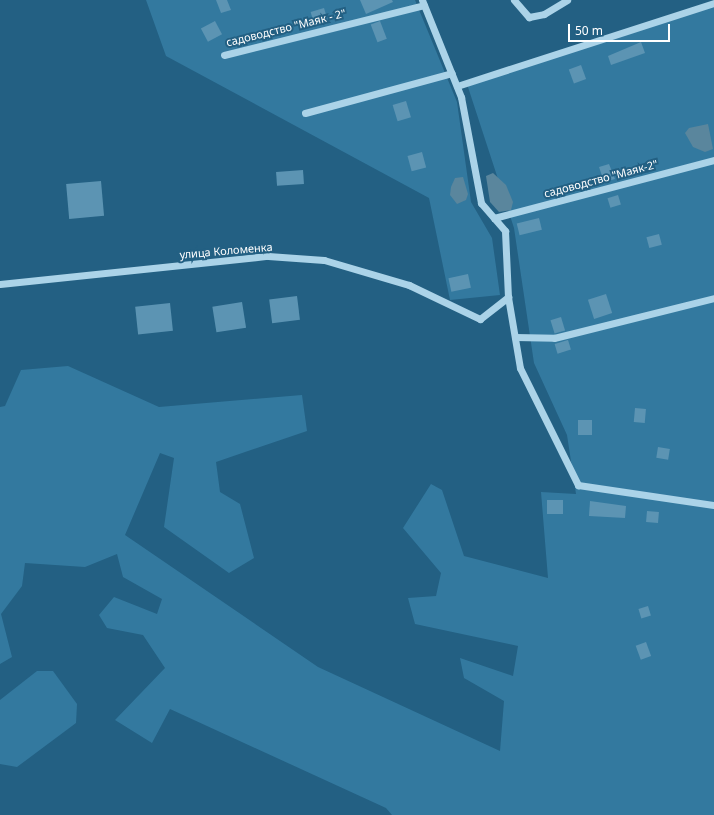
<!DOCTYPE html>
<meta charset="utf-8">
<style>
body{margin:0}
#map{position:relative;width:714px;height:815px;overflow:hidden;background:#236083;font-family:"Noto Sans",sans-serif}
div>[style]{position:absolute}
.green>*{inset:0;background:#33799f}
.water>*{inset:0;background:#5a869d}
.building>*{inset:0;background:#5c94b3;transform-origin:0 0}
.minor>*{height:7px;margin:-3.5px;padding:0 3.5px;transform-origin:3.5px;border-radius:3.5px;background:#abd3e8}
span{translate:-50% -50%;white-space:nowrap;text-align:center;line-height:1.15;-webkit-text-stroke:4px #236083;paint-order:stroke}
.street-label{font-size:11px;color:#fff}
.scale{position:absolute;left:568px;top:24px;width:102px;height:18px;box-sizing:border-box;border:2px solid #fff;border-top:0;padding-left:5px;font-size:12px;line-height:14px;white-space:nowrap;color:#fff;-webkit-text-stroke:3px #236083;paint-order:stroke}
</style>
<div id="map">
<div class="green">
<i style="clip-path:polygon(146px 0,415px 0,457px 102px,471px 202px,492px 238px,500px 295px,450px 300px,429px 198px,166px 56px)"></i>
<i style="clip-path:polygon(714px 4px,714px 815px,392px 815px,386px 808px,170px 709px,152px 743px,115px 720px,165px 668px,143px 635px,107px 628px,99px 615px,114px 597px,157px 614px,162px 599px,123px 577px,117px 554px,85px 567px,25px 563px,22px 586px,1px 614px,12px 657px,0 664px,0 407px,5px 406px,21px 370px,68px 366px,159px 407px,302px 395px,307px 431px,216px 462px,220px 492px,240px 504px,254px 558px,229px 573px,164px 527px,174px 458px,160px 453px,125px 535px,318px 667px,500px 751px,504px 701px,464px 678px,460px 658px,513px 676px,518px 646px,415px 624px,408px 598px,436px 596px,441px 573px,403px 528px,431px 484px,442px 490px,464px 556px,548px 578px,541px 492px,576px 494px,567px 435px,534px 363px,514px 228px,466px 81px)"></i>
<i style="clip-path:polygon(37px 671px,53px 671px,77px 704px,76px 723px,17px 767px,0 764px,0 700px)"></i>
</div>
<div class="water">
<i style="clip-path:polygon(708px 124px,713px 149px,705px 152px,693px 147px,685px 133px,689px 128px)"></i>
<i style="clip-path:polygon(493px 173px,506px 185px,513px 202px,511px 210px,499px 212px,490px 202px,486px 176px)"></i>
<i style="clip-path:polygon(463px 177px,468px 194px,466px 200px,457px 204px,450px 195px,451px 187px,455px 178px)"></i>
</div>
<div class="building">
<i style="clip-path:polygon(216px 0,227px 0,231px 10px,221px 13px)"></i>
<i style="clip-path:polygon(360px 0,392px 0,393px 2px,366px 14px)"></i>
<i style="left:324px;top:8px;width:14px;height:14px;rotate:73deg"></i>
<i style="left:215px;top:21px;width:15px;height:16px;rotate:62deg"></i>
<i style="left:380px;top:21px;width:19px;height:10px;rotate:69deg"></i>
<i style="clip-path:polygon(641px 42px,645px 53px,611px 65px,608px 56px)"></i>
<i style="left:581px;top:65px;width:15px;height:13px;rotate:70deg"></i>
<i style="left:406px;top:101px;width:17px;height:14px;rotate:73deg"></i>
<i style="left:422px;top:152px;width:16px;height:15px;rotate:75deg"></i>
<i style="clip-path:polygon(609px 164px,615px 179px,604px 182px,599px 167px)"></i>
<i style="left:303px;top:170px;width:14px;height:27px;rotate:86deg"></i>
<i style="left:101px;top:181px;width:35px;height:35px;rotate:85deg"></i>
<i style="left:618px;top:195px;width:10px;height:11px;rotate:73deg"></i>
<i style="left:539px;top:218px;width:12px;height:23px;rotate:76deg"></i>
<i style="left:659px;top:234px;width:11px;height:13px;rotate:75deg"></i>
<i style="left:468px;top:274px;width:14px;height:20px;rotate:78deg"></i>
<i style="left:606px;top:294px;width:20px;height:19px;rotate:72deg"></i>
<i style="left:297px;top:296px;width:24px;height:28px;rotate:83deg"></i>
<i style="left:242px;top:302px;width:26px;height:30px;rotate:81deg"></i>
<i style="left:170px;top:303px;width:28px;height:35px;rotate:84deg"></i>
<i style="left:561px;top:317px;width:14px;height:11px;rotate:73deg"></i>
<i style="left:568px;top:340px;width:10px;height:14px;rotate:73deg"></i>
<i style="left:635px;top:408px;width:11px;height:14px;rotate:5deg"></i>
<i style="left:578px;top:420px;width:14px;height:15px"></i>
<i style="left:658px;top:447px;width:12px;height:11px;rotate:9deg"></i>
<i style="left:547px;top:500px;width:16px;height:14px"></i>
<i style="clip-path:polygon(590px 501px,626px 506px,625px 518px,589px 516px)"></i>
<i style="left:647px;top:511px;width:12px;height:11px;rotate:5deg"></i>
<i style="left:648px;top:606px;width:10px;height:10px;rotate:73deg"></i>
<i style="left:646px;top:642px;width:15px;height:11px;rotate:70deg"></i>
</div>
<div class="minor">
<i style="left:422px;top:0;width:105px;rotate:68.1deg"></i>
<i style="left:461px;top:97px;width:108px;rotate:79.3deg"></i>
<i style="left:481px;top:203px;width:37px;rotate:49deg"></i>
<i style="left:505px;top:231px;width:66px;rotate:87.4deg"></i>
<i style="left:508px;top:297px;width:72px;rotate:80.4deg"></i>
<i style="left:520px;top:368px;width:131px;rotate:63.6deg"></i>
<i style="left:578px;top:485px;width:137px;rotate:8.4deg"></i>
<i style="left:514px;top:0;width:23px;rotate:49deg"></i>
<i style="left:529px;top:17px;width:15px;rotate:-11deg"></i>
<i style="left:544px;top:14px;width:27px;rotate:-31deg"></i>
<i style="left:224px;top:55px;width:206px;rotate:-14deg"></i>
<i style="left:457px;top:86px;width:270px;rotate:-17.9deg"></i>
<i style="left:305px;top:113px;width:152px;rotate:-15.2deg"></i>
<i style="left:494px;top:218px;width:228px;rotate:-14.8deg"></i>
<i style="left:0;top:284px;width:269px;rotate:-6deg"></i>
<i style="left:268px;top:256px;width:56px;rotate:4.1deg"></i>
<i style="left:324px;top:260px;width:89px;rotate:16.4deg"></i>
<i style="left:409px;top:285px;width:79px;rotate:25.6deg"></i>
<i style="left:480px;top:319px;width:36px;rotate:-38deg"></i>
<i style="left:515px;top:337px;width:39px;rotate:1deg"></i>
<i style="left:554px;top:338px;width:165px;rotate:-14deg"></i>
</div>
<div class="street-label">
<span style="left:286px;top:28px;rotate:-14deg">садоводство "Маяк - 2"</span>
<span style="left:601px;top:179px;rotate:-15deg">садоводство "Маяк-2"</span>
<span style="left:226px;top:251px;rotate:-5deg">улица Коломенка</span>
</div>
<div class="scale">50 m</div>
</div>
